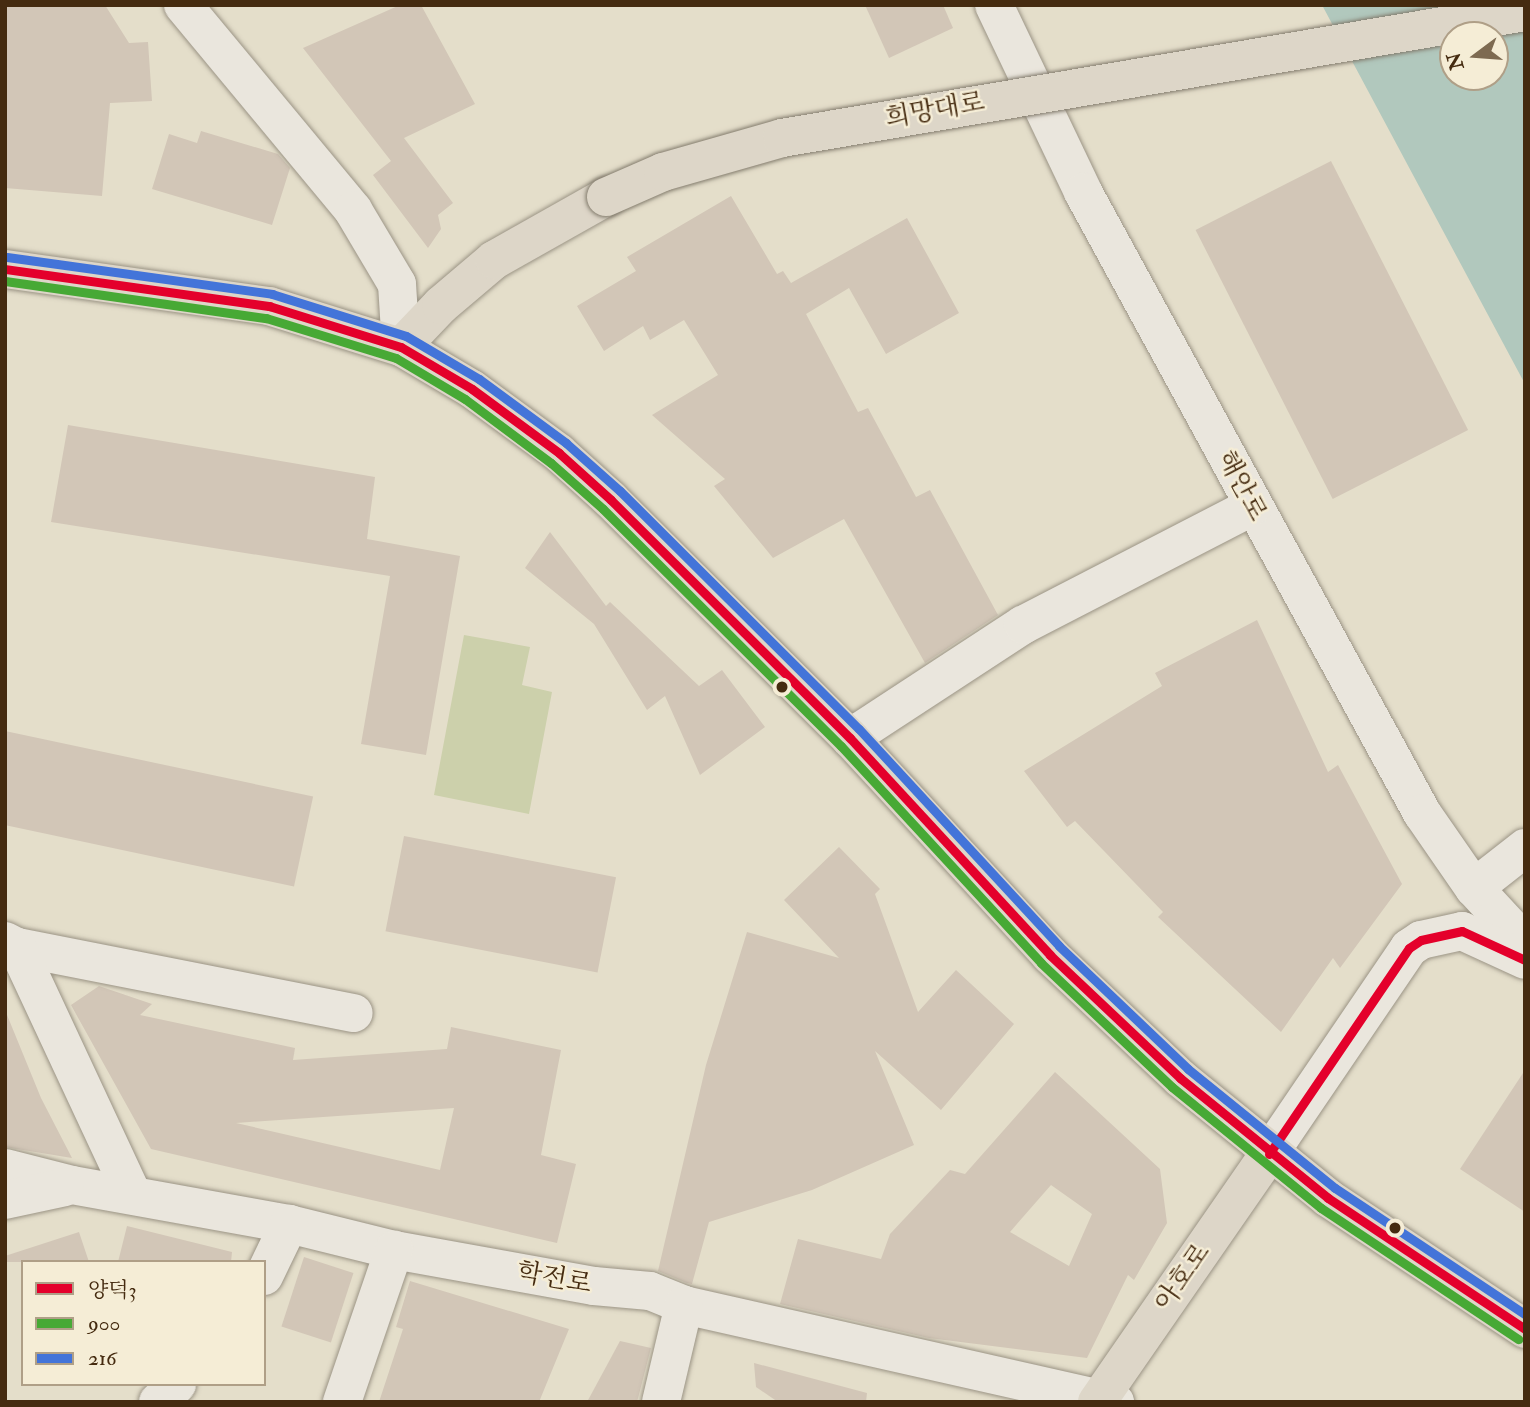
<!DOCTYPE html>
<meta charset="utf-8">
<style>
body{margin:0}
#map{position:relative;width:1530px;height:1407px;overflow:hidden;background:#e4deca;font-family:"IM FELL Double Pica","Noto Serif KR",serif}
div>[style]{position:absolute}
.green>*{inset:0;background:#ccd0ab}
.water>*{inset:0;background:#b1c8bd}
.building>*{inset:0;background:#d2c6b7;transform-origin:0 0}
.roads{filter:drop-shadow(0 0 2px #9b9485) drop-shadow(0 0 2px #9b9485)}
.minor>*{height:38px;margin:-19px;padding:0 19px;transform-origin:19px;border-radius:19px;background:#eae6dd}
.major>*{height:38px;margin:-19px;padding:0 19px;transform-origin:19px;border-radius:19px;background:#ddd6c8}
.bridges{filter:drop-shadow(0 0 2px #837c6d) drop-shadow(0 0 2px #837c6d)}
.major-bridge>*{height:38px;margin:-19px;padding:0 19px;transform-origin:19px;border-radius:19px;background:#ddd6c8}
.bus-1>*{height:9px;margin:-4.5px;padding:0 4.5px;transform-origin:4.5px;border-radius:4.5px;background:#e4002b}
.bus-2>*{height:9px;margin:-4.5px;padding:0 4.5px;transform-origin:4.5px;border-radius:4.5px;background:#47a935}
.bus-3>*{height:9px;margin:-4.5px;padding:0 4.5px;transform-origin:4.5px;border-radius:4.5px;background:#4374d9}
.dots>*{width:19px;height:19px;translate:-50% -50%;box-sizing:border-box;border:4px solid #f5edd6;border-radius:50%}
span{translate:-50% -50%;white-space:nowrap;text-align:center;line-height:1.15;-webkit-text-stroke:5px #f5edd6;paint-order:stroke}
.street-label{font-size:26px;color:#452b10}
.frame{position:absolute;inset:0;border:7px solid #452b10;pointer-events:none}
.legend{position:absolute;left:21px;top:1260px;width:245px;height:126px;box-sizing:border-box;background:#f5edd6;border:2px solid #af9f87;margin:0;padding:9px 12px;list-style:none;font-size:21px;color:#452b10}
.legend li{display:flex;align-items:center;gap:14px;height:35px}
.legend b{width:35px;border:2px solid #af9f87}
.north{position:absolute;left:1439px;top:21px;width:70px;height:70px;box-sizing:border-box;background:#f5edd6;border:2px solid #af9f87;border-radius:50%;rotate:254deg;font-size:19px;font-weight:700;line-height:28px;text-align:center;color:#452b10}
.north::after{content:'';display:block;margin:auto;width:24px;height:32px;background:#7d6a51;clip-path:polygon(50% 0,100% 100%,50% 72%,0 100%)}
</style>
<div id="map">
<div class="green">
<i style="clip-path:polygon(464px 635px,530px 647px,522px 685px,552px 692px,529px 814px,434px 795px)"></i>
</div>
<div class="water">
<i style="clip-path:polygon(evenodd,1322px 5px,1525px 5px,1525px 384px,1322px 5px,1453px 35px,1495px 35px,1495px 77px,1453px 77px,1453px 35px)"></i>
</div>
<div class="building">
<i style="clip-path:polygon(5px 5px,105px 5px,129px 43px,148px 42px,152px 101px,110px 103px,102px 196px,5px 188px)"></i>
<i style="clip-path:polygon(400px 5px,421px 5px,475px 104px,404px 138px,453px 203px,438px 215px,441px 229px,428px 248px,373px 175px,391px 161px,303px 48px)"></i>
<i style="clip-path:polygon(865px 5px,943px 5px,953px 28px,889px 58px)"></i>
<i style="clip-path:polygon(201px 131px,278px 154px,290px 168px,272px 225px,152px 189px,169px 134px,197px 143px)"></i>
<i style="left:1331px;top:161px;width:302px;height:152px;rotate:63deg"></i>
<i style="clip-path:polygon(731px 196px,777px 274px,783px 271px,791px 283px,907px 218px,959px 313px,886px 354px,849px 288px,806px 314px,858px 412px,868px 408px,916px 497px,930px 490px,998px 615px,925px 663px,844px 519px,773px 558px,714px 486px,725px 479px,652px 415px,718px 375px,684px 320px,650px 340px,643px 326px,604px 351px,577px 306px,636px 271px,627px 257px)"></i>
<i style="clip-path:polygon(68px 425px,375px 477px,367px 539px,460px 556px,426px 755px,361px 744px,390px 576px,51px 522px)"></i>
<i style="clip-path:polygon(550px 532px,606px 606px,610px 602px,699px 686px,722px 670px,765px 727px,700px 775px,665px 696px,647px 710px,594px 624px,525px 568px)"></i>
<i style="clip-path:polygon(1257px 620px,1328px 772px,1338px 765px,1402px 884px,1340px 968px,1333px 958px,1281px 1032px,1158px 917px,1163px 912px,1075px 821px,1067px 827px,1024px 771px,1162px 686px,1155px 673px)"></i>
<i style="left:5px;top:731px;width:315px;height:92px;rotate:12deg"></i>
<i style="left:404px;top:836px;width:216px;height:97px;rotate:11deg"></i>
<i style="clip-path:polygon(839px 847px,880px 889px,875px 894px,918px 1012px,956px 970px,1014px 1024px,941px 1110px,875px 1051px,914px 1145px,812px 1190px,709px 1222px,692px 1284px,687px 1283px,658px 1271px,706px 1065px,747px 932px,839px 958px,784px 900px)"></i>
<i style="clip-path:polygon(evenodd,99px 986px,152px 1004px,140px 1015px,295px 1048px,293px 1060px,447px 1049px,451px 1027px,561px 1050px,541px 1155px,576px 1164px,557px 1243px,151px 1149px,71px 1005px,99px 986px,454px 1108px,440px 1170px,236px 1123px,454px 1108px)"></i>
<i style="clip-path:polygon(5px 1010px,41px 1098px,72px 1158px,5px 1147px)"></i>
<i style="clip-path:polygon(1525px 1070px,1525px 1212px,1460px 1169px)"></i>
<i style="clip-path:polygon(evenodd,1055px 1072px,1160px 1169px,1167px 1223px,1134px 1280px,1128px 1275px,1087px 1358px,929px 1338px,780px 1304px,798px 1239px,881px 1259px,890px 1234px,950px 1170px,965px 1174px,1055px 1072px,1051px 1185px,1092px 1214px,1069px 1266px,1010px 1232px,1051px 1185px)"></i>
<i style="clip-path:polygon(127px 1226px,232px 1252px,231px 1262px,118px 1262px)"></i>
<i style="clip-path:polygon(79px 1232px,89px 1262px,5px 1262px,5px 1256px)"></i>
<i style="left:304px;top:1257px;width:52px;height:73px;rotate:18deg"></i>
<i style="clip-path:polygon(410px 1281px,569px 1329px,539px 1402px,379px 1402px,403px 1329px,396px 1327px)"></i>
<i style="clip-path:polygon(620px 1341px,651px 1348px,637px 1402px,587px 1402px)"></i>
<i style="clip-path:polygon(754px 1363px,867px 1393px,866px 1402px,778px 1402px,756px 1387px)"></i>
</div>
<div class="roads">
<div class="minor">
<i style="left:183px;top:5px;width:266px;rotate:50.3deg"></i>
<i style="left:353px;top:210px;width:86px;rotate:59.3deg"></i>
<i style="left:397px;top:284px;width:63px;rotate:86.4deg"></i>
<i style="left:994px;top:5px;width:207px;rotate:64.5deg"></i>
<i style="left:1083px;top:192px;width:708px;rotate:61.37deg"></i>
<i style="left:1422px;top:813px;width:91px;rotate:55.3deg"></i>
<i style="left:1474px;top:888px;width:75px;rotate:47.2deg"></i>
<i style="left:850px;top:738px;width:207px;rotate:-33.2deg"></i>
<i style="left:1023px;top:625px;width:258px;rotate:-27.3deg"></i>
<i style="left:1474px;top:888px;width:65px;rotate:-38.1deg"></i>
<i style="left:5px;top:941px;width:13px;rotate:27deg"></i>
<i style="left:17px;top:947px;width:343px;rotate:11.1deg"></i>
<i style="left:5px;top:951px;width:13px;rotate:-18deg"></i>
<i style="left:17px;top:947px;width:270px;rotate:65deg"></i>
<i style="left:1269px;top:1154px;width:249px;rotate:-55.8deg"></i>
<i style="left:1409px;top:948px;width:14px;rotate:-34deg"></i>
<i style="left:1421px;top:940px;width:42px;rotate:-12.4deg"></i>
<i style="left:1462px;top:931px;width:69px;rotate:24.7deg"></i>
<i style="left:5px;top:1168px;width:69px;rotate:14.2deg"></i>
<i style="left:72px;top:1185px;width:220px;rotate:10.2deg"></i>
<i style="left:289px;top:1224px;width:108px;rotate:13.9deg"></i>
<i style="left:394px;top:1250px;width:203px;rotate:10.2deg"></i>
<i style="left:594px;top:1286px;width:56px;rotate:5.1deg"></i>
<i style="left:650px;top:1291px;width:37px;rotate:22deg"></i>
<i style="left:684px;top:1305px;width:442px;rotate:12.7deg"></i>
<i style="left:5px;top:1200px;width:61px;rotate:-12.2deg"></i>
<i style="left:264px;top:1276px;width:58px;rotate:-64.3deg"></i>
<i style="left:158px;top:1402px;width:26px;rotate:-43deg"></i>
<i style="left:342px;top:1402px;width:161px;rotate:-71.1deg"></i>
<i style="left:661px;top:1402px;width:100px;rotate:-76.7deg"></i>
</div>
<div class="major">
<i style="left:5px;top:269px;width:267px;rotate:8deg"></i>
<i style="left:269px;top:306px;width:138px;rotate:17.3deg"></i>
<i style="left:401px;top:347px;width:82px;rotate:30.6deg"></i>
<i style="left:472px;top:389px;width:108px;rotate:36.3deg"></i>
<i style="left:559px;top:453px;width:70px;rotate:42.1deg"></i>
<i style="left:611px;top:500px;width:337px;rotate:44.9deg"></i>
<i style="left:850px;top:738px;width:295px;rotate:47.3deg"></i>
<i style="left:1050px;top:955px;width:179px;rotate:43.4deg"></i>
<i style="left:1180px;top:1078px;width:191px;rotate:39deg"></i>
<i style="left:1328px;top:1198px;width:237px;rotate:33.6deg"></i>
<i style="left:401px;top:347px;width:58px;rotate:-46.4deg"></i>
<i style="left:441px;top:305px;width:70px;rotate:-40.3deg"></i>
<i style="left:494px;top:260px;width:129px;rotate:-29.4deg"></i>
<i style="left:1097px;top:1402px;width:302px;rotate:-55.3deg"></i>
</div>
</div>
<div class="bridges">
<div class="major-bridge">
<i style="left:606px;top:197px;width:62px;rotate:-23.7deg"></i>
<i style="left:663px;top:172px;width:124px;rotate:-15.9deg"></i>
<i style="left:782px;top:138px;width:754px;rotate:-9.62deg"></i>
</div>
</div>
<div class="bus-1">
<i style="left:5px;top:269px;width:267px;rotate:8deg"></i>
<i style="left:269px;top:306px;width:138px;rotate:17.3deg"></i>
<i style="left:401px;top:347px;width:82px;rotate:30.6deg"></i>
<i style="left:472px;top:389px;width:108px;rotate:36.3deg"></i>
<i style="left:559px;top:453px;width:70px;rotate:42.1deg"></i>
<i style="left:611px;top:500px;width:337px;rotate:44.9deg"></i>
<i style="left:850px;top:738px;width:295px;rotate:47.3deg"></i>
<i style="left:1050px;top:955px;width:179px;rotate:43.4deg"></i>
<i style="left:1180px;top:1078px;width:191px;rotate:39deg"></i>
<i style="left:1328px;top:1198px;width:237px;rotate:33.6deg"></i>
<i style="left:1269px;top:1154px;width:249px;rotate:-55.8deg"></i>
<i style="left:1409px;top:948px;width:14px;rotate:-34deg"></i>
<i style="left:1421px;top:940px;width:42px;rotate:-12.4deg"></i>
<i style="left:1462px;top:931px;width:69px;rotate:24.7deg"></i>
</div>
<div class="bus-2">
<i style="left:5px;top:281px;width:264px;rotate:8.1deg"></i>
<i style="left:266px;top:318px;width:136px;rotate:17.1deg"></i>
<i style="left:396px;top:358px;width:80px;rotate:30.7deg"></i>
<i style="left:465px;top:399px;width:107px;rotate:36.7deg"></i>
<i style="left:551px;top:463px;width:69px;rotate:41.5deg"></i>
<i style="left:603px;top:509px;width:336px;rotate:44.9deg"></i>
<i style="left:841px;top:746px;width:295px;rotate:47.3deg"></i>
<i style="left:1041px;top:963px;width:180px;rotate:43.4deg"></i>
<i style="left:1172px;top:1087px;width:192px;rotate:39.1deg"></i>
<i style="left:1321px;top:1208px;width:237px;rotate:33.6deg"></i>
</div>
<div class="bus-3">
<i style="left:7px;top:257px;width:268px;rotate:7.9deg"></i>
<i style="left:272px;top:294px;width:140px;rotate:17.4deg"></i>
<i style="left:406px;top:336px;width:85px;rotate:30.5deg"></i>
<i style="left:479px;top:379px;width:108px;rotate:36.3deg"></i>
<i style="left:566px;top:443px;width:72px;rotate:41.6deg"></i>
<i style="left:620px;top:491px;width:337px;rotate:44.9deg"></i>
<i style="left:859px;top:729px;width:295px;rotate:47.3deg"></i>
<i style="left:1059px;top:946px;width:178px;rotate:43.6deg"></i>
<i style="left:1188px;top:1069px;width:189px;rotate:39deg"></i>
<i style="left:1335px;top:1188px;width:228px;rotate:33.6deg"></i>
</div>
<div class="dots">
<i style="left:782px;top:687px;background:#452b10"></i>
<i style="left:1395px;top:1228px;background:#452b10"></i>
</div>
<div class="street-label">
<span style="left:935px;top:111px;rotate:-10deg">희망대로</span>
<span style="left:1241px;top:486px;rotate:62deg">해안로</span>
<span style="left:1183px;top:1278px;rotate:-55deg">아호로</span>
<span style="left:554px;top:1279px;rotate:10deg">학전로</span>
</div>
<div class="frame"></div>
<ul class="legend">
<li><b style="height:9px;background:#e4002b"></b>양덕3</li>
<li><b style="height:9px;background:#47a935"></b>900</li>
<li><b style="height:9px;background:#4374d9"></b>216</li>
</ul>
<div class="north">N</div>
</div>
